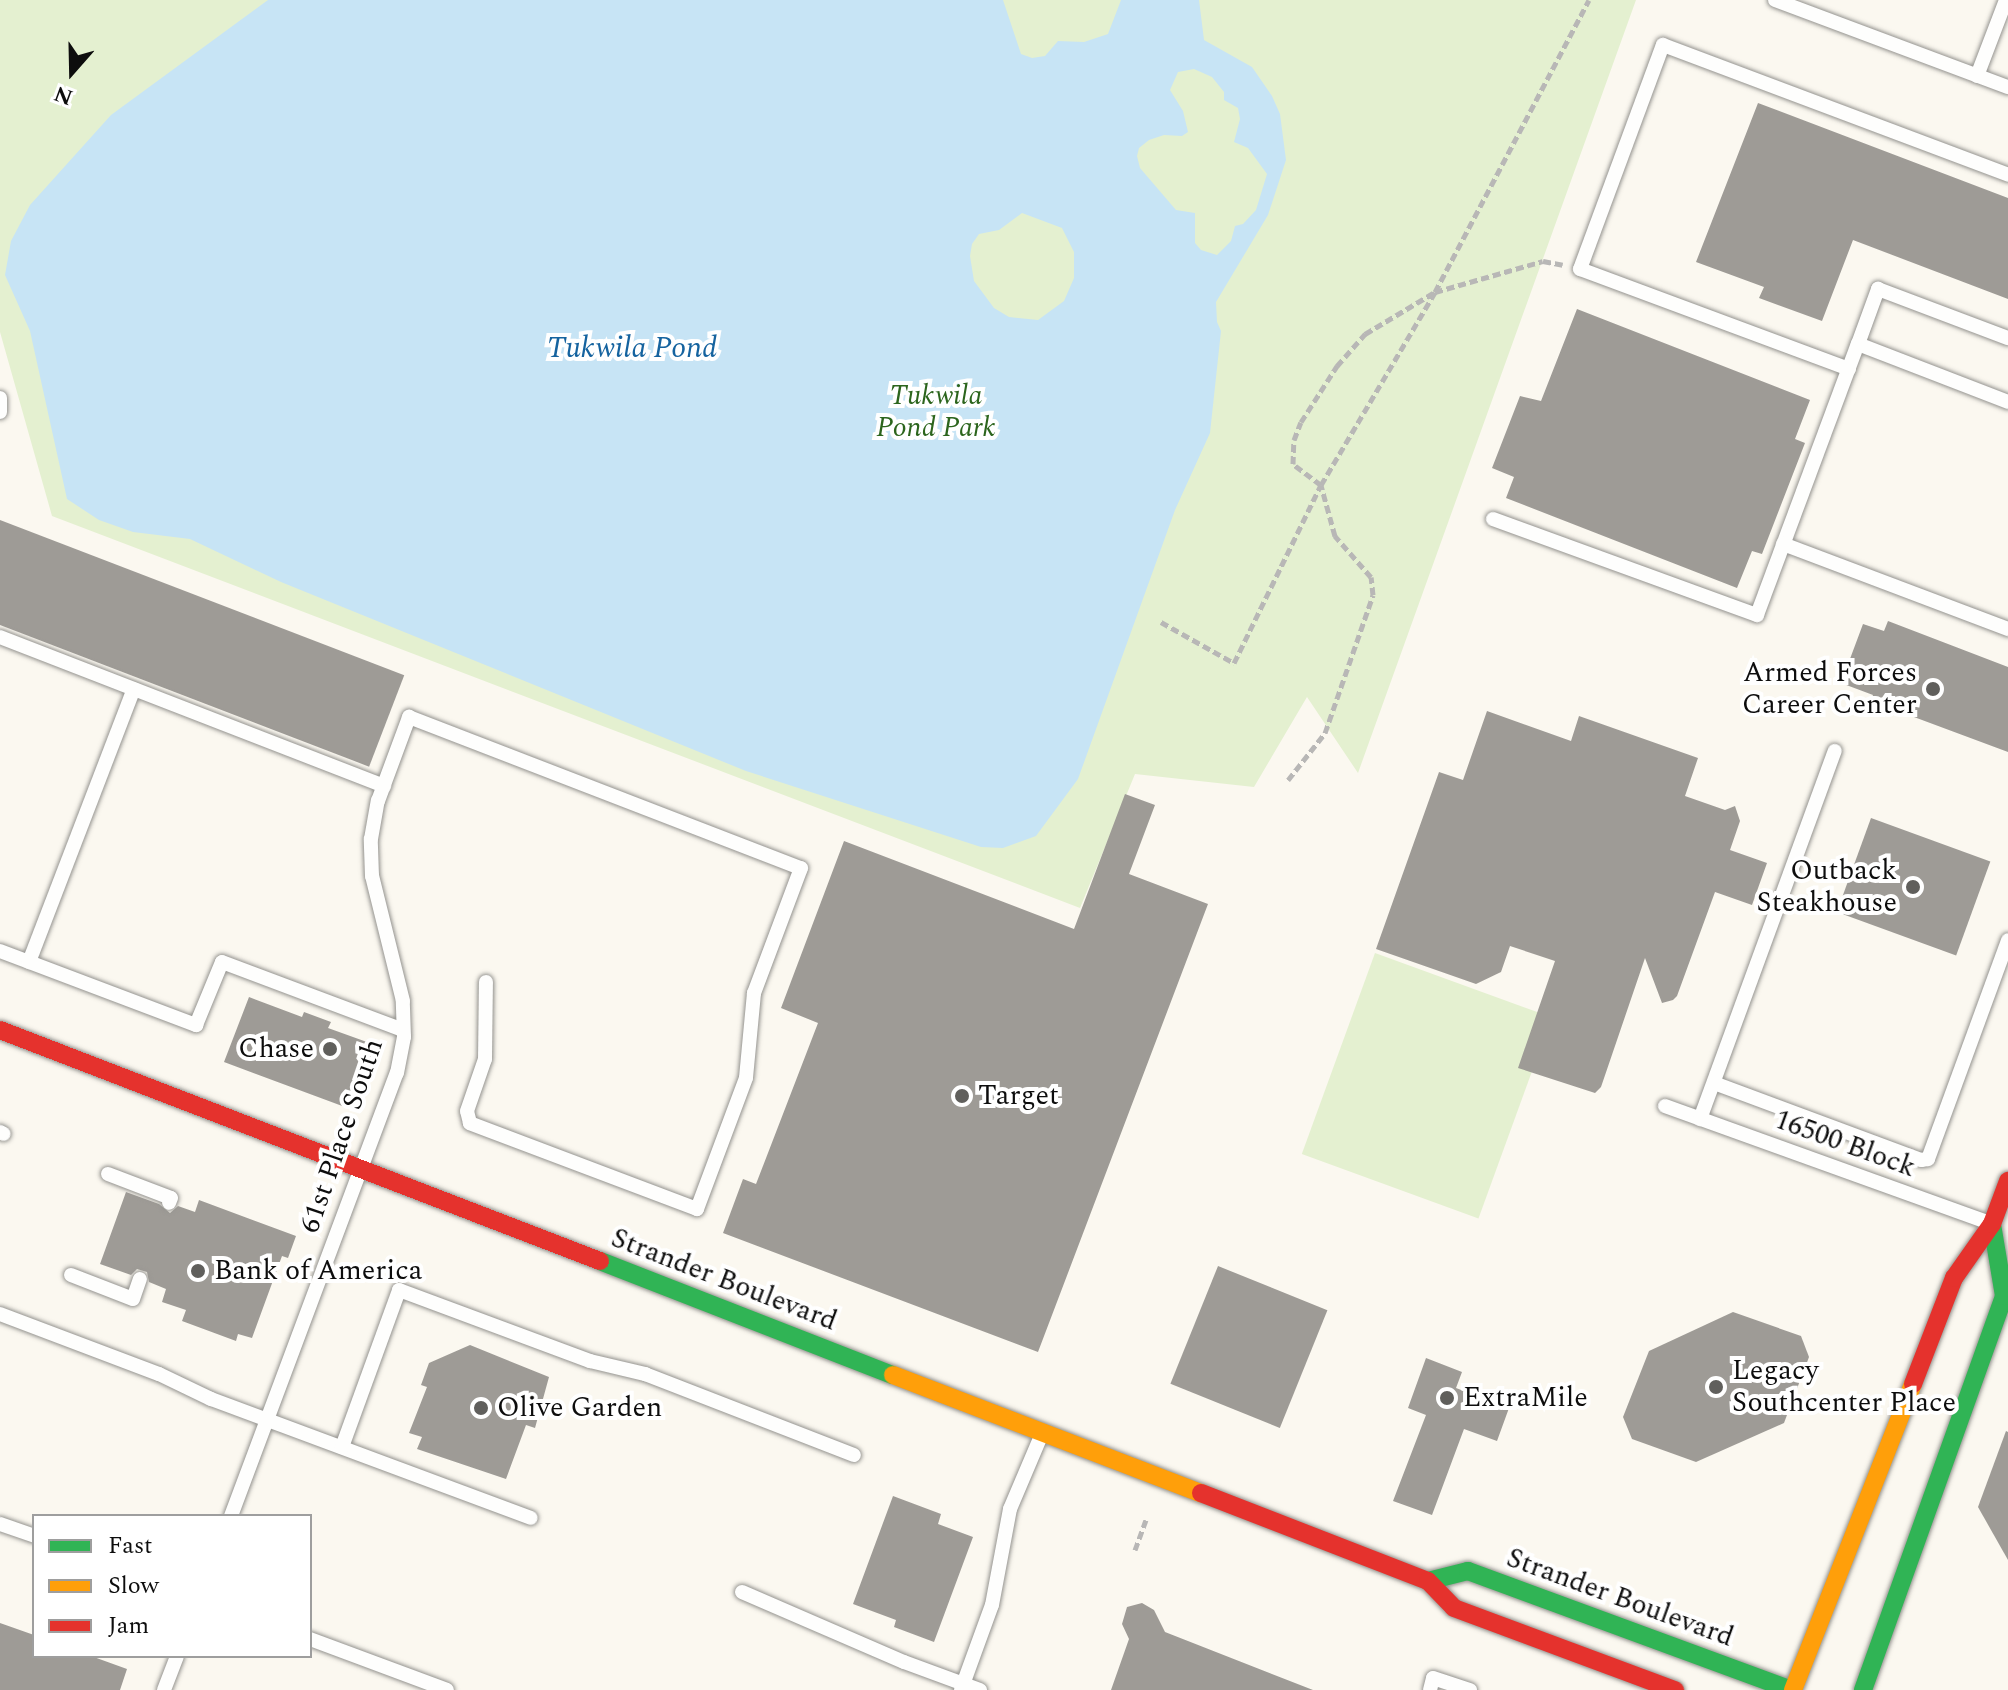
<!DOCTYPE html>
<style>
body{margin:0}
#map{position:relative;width:2008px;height:1690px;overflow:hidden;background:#fbf8f0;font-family:Spectral,serif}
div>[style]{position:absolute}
.green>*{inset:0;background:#e4f0d0;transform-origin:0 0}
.water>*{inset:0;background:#c7e4f5}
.building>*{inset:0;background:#9e9b96;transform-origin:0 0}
.path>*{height:5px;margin-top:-2.5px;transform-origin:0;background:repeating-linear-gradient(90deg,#b8b7b6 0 8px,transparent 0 12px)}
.roads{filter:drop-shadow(0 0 2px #94938f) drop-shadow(0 0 2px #94938f)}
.lane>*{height:14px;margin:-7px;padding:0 7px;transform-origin:7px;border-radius:7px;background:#fefefd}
.fast>*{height:18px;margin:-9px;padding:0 9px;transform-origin:9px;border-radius:9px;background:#30b455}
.slow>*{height:18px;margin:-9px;padding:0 9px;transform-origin:9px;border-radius:9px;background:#ff9f0a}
.jam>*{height:18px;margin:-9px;padding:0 9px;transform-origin:9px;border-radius:9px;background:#e5322d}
.dots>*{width:22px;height:22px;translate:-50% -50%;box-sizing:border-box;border:4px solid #fff;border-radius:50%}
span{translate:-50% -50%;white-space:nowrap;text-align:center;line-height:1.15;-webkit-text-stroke:8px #fff;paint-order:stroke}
.park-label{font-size:28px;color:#2c651d;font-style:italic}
.poi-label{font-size:28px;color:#0d0d0d}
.right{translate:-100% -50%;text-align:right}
.left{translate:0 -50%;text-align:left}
.street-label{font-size:28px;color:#0d0d0d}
.water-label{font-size:30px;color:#15639f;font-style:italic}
.legend{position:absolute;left:32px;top:1514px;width:280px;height:144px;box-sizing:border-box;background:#fff;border:2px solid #9e9e9e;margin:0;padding:10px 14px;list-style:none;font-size:24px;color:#0d0d0d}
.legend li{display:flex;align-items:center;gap:16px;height:40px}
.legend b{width:40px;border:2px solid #9e9e9e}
.north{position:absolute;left:32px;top:32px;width:80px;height:80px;-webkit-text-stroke:6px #fff;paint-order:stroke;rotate:200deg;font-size:22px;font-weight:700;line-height:32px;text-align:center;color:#0d0d0d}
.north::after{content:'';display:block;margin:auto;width:28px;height:36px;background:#0d0d0d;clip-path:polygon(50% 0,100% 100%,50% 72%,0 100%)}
</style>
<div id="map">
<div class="green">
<i style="clip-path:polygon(0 0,1636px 0,1358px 773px,1307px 697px,1254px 787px,1135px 774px,1080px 908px,52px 516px,0 332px)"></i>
<i style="left:1375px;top:953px;width:188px;height:214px;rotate:20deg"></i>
</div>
<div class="water">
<i style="clip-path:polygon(evenodd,268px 0,1003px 0,1021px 54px,1032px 58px,1045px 56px,1058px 41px,1084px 42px,1108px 34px,1121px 0,1199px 0,1204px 40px,1252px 67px,1272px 96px,1280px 114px,1286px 160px,1268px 215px,1216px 302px,1217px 322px,1221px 331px,1210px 433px,1175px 510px,1078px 779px,1036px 836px,1003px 848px,981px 847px,746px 771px,281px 582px,190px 539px,133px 532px,99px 520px,67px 499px,30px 331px,5px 275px,11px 241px,30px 205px,111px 115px,268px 0,1194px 69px,1212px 77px,1224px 92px,1224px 100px,1238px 108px,1240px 119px,1234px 142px,1248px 148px,1267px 174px,1256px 210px,1243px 224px,1235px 226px,1231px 241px,1217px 255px,1201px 250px,1195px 243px,1195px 213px,1176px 210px,1140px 168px,1137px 156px,1139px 148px,1149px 140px,1164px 135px,1182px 136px,1188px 132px,1183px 111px,1170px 90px,1178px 72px,1194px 69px,268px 0,1022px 213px,1062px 228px,1074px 252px,1074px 278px,1064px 301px,1038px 320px,1009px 317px,994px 308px,974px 281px,970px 256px,972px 244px,979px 234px,999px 230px,1022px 213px)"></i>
</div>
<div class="building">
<i style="clip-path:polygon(1758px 103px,2008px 198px,2008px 299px,1853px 240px,1822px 321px,1759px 298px,1764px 287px,1696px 262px)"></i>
<i style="clip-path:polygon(1577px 309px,1810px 400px,1795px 439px,1805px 443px,1762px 554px,1752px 551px,1737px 588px,1506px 498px,1514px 477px,1492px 468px,1520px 396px,1541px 401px)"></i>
<i style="left:0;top:520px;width:433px;height:98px;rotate:21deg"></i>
<i style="clip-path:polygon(1888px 621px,2008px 667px,2008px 752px,1871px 701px,1873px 695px,1841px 683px,1863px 624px,1884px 631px)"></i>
<i style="clip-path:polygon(1487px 711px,1571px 741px,1579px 716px,1698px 758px,1685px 796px,1725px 810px,1735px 806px,1740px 821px,1730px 850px,1767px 863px,1752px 905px,1715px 892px,1677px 996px,1673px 1000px,1662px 1003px,1645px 958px,1601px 1087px,1595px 1093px,1518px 1068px,1555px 961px,1510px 946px,1501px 972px,1476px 984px,1376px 949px,1439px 772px,1463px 780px)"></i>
<i style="clip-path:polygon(1125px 794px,1155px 805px,1129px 874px,1208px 904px,1038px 1352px,723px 1233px,743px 1179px,756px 1184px,818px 1023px,781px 1008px,844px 841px,1074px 929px)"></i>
<i style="left:1871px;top:818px;width:127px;height:100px;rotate:20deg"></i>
<i style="clip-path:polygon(249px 997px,302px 1017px,304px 1012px,331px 1022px,328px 1028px,378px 1046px,353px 1110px,224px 1062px)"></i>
<i style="clip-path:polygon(126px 1192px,159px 1204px,170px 1213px,178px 1206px,195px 1212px,199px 1200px,296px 1236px,288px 1258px,282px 1256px,252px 1338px,238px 1334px,236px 1341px,182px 1321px,186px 1310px,162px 1302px,166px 1289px,149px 1282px,147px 1272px,137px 1269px,131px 1275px,100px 1264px)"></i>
<i style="left:1218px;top:1266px;width:118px;height:127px;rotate:22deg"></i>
<i style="clip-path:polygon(1733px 1312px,1801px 1336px,1809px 1357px,1784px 1423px,1696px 1462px,1632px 1439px,1623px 1417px,1649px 1351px)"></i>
<i style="clip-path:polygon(470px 1345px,549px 1377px,535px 1428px,526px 1425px,506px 1479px,417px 1449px,422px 1437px,409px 1433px,427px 1387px,421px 1385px,429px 1363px)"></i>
<i style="clip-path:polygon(1426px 1358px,1462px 1372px,1456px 1388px,1509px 1408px,1497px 1441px,1464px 1429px,1432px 1515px,1393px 1501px,1426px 1415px,1408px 1408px)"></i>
<i style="clip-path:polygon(2006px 1431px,2008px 1432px,2008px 1560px,1978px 1507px)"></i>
<i style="clip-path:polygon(893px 1496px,941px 1514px,938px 1524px,973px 1537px,934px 1642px,894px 1627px,896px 1620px,853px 1604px)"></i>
<i style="clip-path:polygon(1142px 1603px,1154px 1610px,1165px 1632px,1313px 1690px,1111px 1690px,1129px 1639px,1122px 1624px,1127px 1607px)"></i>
<i style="clip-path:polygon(0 1623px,34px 1635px,34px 1656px,91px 1656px,127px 1669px,120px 1690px,0 1690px)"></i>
</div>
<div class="path">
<i style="left:1161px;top:622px;width:84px;rotate:29.3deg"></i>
<i style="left:1234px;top:663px;width:198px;rotate:-64deg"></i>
<i style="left:1321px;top:485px;width:35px;rotate:-143deg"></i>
<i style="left:1293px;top:464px;width:24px;rotate:-88deg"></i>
<i style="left:1294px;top:440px;width:19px;rotate:-69deg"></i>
<i style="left:1301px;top:422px;width:67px;rotate:-57.3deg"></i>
<i style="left:1337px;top:366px;width:43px;rotate:-48.8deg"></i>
<i style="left:1365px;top:334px;width:82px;rotate:-31deg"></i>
<i style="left:1435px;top:292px;width:330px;rotate:-62.2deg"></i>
<i style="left:1288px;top:780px;width:60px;rotate:-51.8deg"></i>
<i style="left:1325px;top:733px;width:146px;rotate:-70.8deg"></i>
<i style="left:1373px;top:595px;width:18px;rotate:-96deg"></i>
<i style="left:1371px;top:577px;width:55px;rotate:-131.3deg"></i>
<i style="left:1335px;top:536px;width:53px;rotate:-105.4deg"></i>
<i style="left:1321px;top:485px;width:224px;rotate:-59.4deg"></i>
<i style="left:1435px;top:292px;width:112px;rotate:-16deg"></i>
<i style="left:1543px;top:261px;width:20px;rotate:11deg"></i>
<i style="left:1135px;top:1550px;width:32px;rotate:-70deg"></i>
</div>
<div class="roads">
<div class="lane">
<i style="left:1775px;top:0;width:249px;rotate:20.5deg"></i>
<i style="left:1977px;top:76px;width:81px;rotate:-69.1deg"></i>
<i style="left:1858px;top:344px;width:59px;rotate:-70deg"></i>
<i style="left:1878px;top:289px;width:139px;rotate:20.7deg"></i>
<i style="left:1849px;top:369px;width:287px;rotate:-159.6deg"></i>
<i style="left:1580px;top:269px;width:239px;rotate:-69.7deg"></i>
<i style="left:1663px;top:45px;width:369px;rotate:20.6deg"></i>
<i style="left:0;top:398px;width:14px;rotate:90deg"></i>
<i style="left:1493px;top:519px;width:281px;rotate:20deg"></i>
<i style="left:1757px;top:615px;width:289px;rotate:-69.6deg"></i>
<i style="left:1858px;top:344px;width:161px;rotate:21.1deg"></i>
<i style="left:1783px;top:544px;width:241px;rotate:20.7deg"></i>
<i style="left:0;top:637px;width:412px;rotate:21.2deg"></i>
<i style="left:0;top:951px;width:210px;rotate:20.7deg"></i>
<i style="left:196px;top:1025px;width:68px;rotate:-67.6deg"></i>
<i style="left:222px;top:962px;width:193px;rotate:20.6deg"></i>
<i style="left:29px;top:962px;width:292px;rotate:-69deg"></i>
<i style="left:1714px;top:1083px;width:221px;rotate:20.4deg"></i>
<i style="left:1921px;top:1160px;width:7px;rotate:-8deg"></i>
<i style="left:1928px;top:1159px;width:233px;rotate:-69.9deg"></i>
<i style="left:1665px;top:1106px;width:343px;rotate:19.8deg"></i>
<i style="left:1700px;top:1119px;width:392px;rotate:-69.9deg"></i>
<i style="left:0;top:1132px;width:4px;rotate:27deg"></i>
<i style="left:108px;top:1174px;width:67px;rotate:20.9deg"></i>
<i style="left:171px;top:1198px;width:5px;rotate:112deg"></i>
<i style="left:71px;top:1275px;width:66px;rotate:21.2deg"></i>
<i style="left:133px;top:1299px;width:21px;rotate:-71deg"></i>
<i style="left:0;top:1314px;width:170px;rotate:20.7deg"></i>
<i style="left:159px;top:1374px;width:58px;rotate:25.7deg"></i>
<i style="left:211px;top:1399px;width:341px;rotate:20.4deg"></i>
<i style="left:342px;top:1447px;width:167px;rotate:-70deg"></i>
<i style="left:399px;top:1290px;width:204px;rotate:20.4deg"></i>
<i style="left:590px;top:1361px;width:57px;rotate:13.3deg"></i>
<i style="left:645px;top:1374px;width:224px;rotate:21.2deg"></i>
<i style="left:231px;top:1516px;width:473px;rotate:-69.5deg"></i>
<i style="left:397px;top:1073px;width:37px;rotate:-79deg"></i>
<i style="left:404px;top:1037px;width:36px;rotate:-92deg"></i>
<i style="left:403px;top:1001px;width:129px;rotate:-103.9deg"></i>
<i style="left:372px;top:876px;width:37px;rotate:-92deg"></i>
<i style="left:371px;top:839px;width:39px;rotate:-80deg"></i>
<i style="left:378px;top:801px;width:90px;rotate:-69.7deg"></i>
<i style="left:409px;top:717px;width:420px;rotate:21.1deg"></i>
<i style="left:801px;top:868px;width:134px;rotate:110.6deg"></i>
<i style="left:754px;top:993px;width:85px;rotate:95.4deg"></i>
<i style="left:746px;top:1078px;width:140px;rotate:110.5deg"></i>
<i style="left:697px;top:1209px;width:243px;rotate:-159.3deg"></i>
<i style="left:470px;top:1123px;width:12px;rotate:-104deg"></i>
<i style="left:467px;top:1111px;width:55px;rotate:-70.9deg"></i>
<i style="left:485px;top:1059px;width:77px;rotate:-89.3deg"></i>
<i style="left:0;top:1524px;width:36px;rotate:19deg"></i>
<i style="left:742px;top:1592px;width:176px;rotate:23.4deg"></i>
<i style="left:904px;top:1662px;width:81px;rotate:20.2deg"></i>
<i style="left:310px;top:1639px;width:146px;rotate:20.4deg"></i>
<i style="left:164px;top:1690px;width:36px;rotate:-69deg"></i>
<i style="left:961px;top:1690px;width:90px;rotate:-70deg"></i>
<i style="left:992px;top:1605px;width:98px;rotate:-79.4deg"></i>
<i style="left:1010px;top:1509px;width:79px;rotate:-67deg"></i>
<i style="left:1430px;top:1690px;width:12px;rotate:-76deg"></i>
<i style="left:1433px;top:1678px;width:39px;rotate:18deg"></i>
</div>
<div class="fast">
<i style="left:600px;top:1261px;width:314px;rotate:21.3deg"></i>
<i style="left:1428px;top:1581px;width:41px;rotate:-14deg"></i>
<i style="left:1468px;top:1571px;width:344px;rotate:20.2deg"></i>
<i style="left:1863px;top:1690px;width:418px;rotate:-70.3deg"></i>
<i style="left:2004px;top:1296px;width:73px;rotate:-99.5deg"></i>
</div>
<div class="slow">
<i style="left:893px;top:1375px;width:330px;rotate:21deg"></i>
<i style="left:1793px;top:1690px;width:329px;rotate:-68.6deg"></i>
</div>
<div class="jam">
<i style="left:0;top:1030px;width:643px;rotate:21.06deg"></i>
<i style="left:1913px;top:1384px;width:114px;rotate:-68.9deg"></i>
<i style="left:1954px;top:1278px;width:66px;rotate:-54.9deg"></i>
<i style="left:1992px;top:1224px;width:46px;rotate:-69.6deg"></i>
<i style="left:1201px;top:1493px;width:243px;rotate:21.2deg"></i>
<i style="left:1428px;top:1581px;width:37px;rotate:46deg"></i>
<i style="left:1454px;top:1608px;width:236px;rotate:20.4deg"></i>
</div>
</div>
<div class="dots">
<i style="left:1933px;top:689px;background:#605f5c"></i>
<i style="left:1913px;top:887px;background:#605f5c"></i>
<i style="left:330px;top:1049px;background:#605f5c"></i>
<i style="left:962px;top:1096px;background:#605f5c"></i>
<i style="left:198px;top:1271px;background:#605f5c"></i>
<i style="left:1716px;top:1387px;background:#605f5c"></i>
<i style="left:1447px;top:1398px;background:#605f5c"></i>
<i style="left:481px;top:1408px;background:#605f5c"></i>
</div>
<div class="park-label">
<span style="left:936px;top:412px">Tukwila<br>Pond Park</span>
</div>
<div class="poi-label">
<span class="right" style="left:1917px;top:689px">Armed Forces<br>Career Center</span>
<span class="right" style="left:1897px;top:887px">Outback<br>Steakhouse</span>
<span class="right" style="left:314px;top:1049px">Chase</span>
<span class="left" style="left:978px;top:1096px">Target</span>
<span class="left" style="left:214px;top:1271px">Bank of America</span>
<span class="left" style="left:1732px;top:1387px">Legacy<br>Southcenter Place</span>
<span class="left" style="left:1463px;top:1398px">ExtraMile</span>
<span class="left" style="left:497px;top:1408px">Olive Garden</span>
</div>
<div class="street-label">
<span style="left:342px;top:1136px;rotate:-71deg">61st Place South</span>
<span style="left:1845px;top:1144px;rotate:20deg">16500 Block</span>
<span style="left:724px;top:1280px;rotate:21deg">Strander Boulevard</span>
<span style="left:1620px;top:1598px;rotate:20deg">Strander Boulevard</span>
</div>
<div class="water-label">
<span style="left:632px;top:348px">Tukwila Pond</span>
</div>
<ul class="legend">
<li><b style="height:10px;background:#30b455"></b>Fast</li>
<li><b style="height:10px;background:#ff9f0a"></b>Slow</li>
<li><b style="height:10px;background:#e5322d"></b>Jam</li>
</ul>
<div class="north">N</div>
</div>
